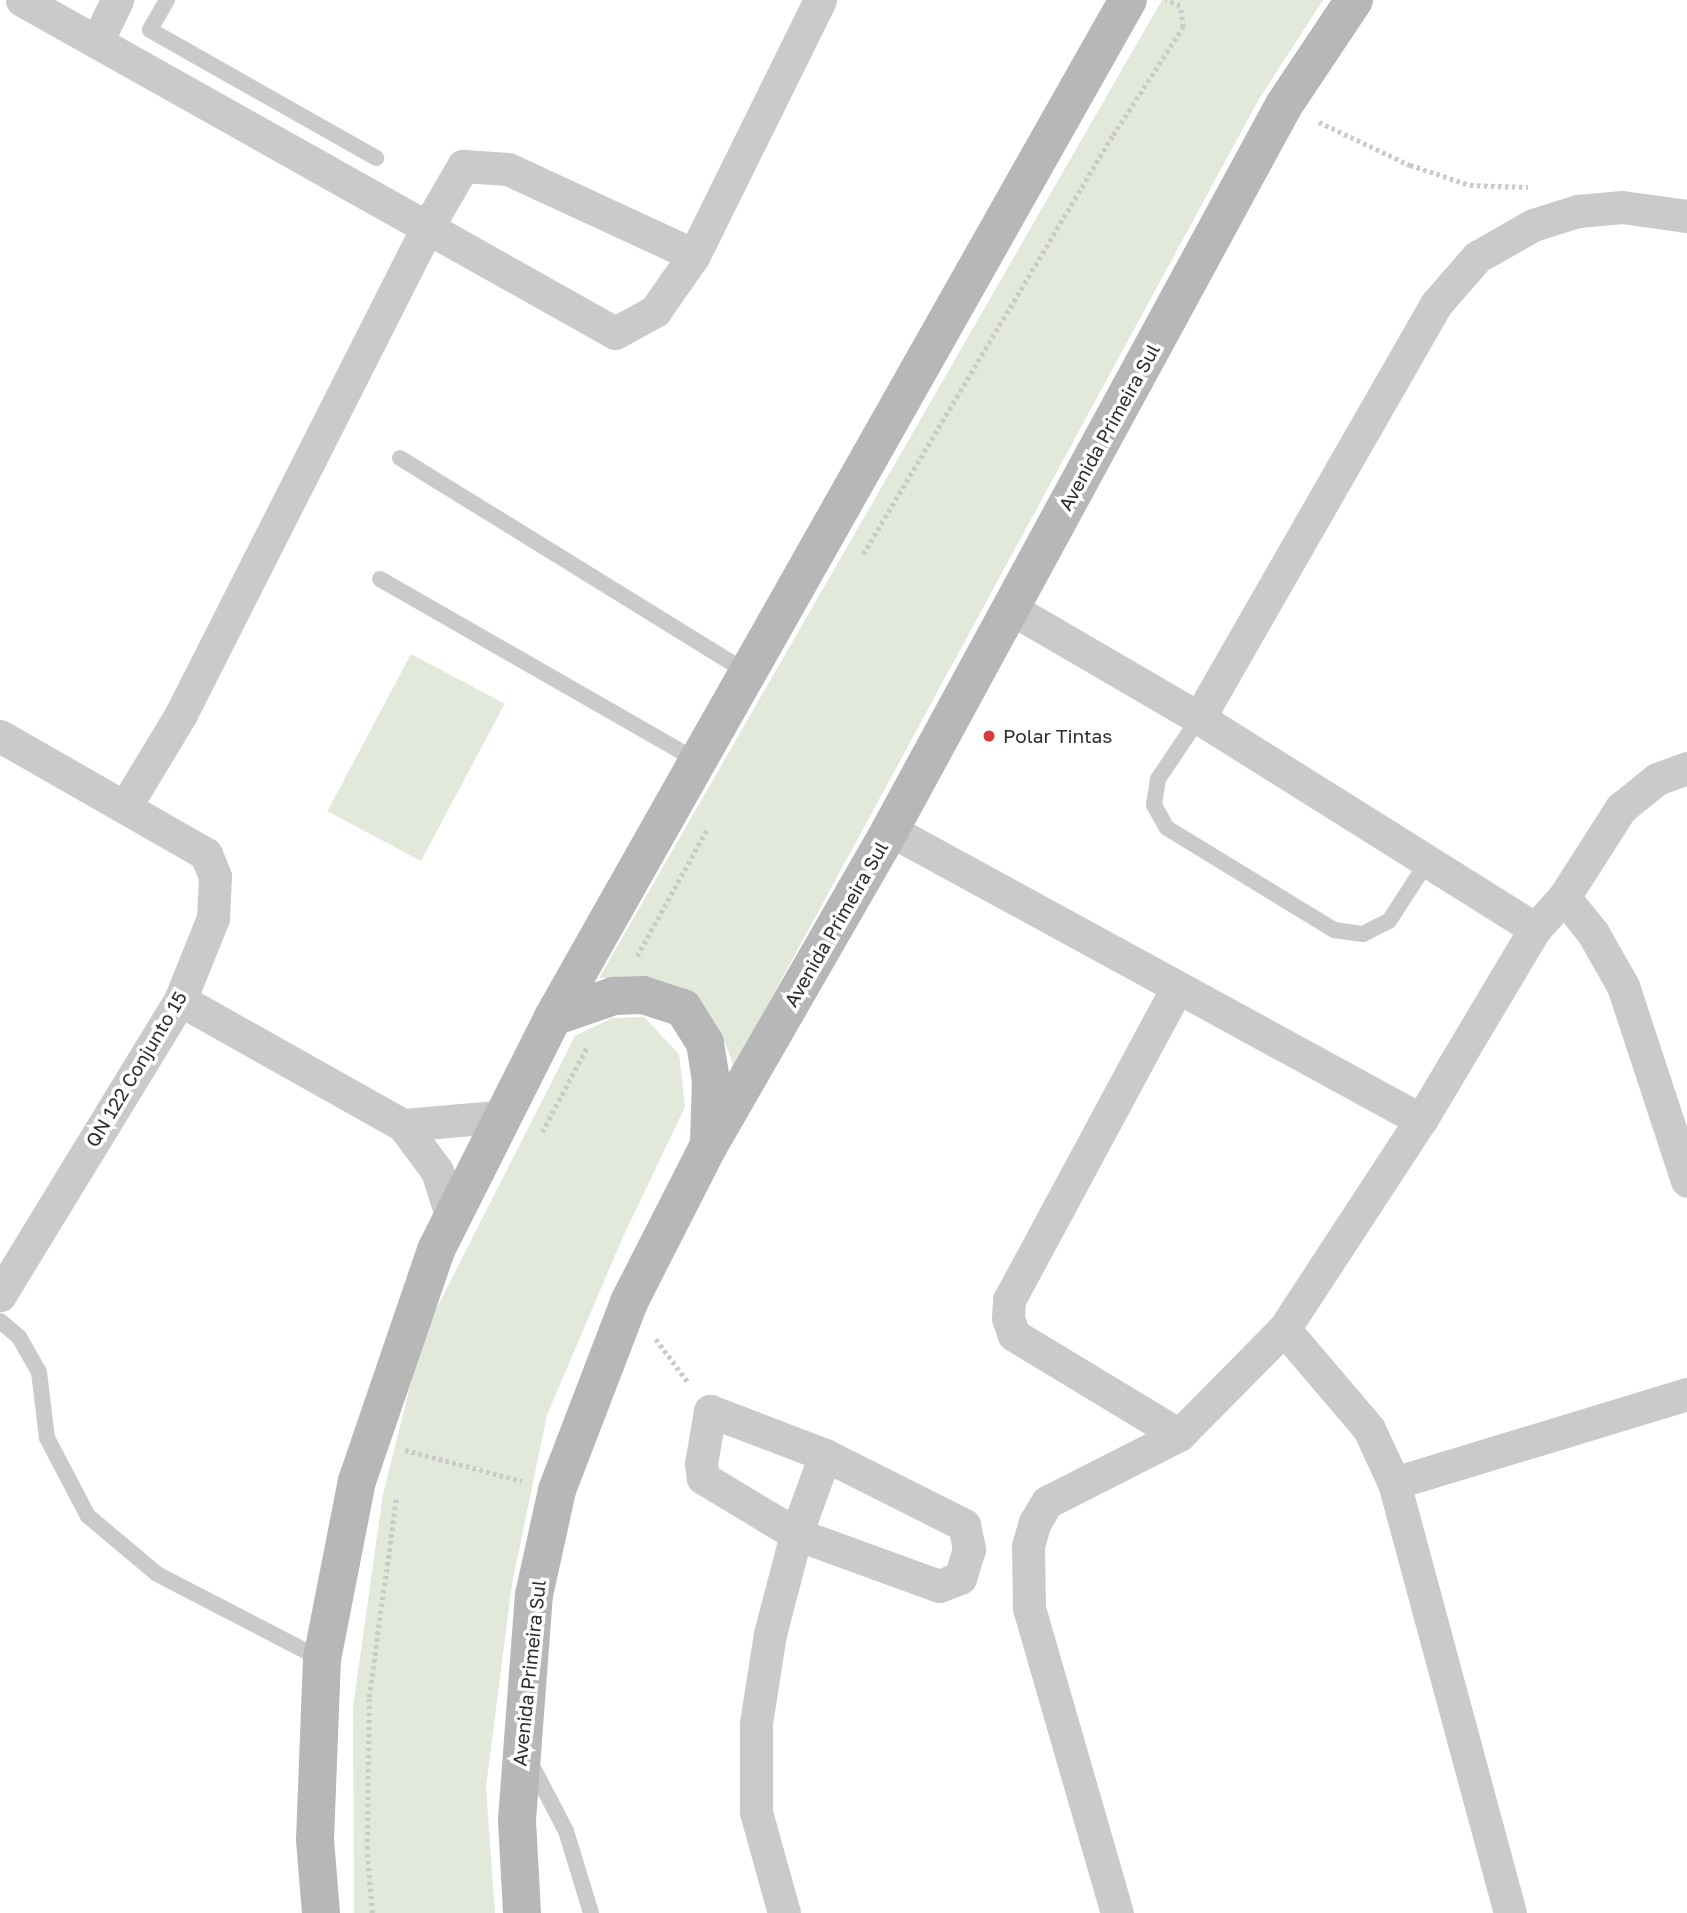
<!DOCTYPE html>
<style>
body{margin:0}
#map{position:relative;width:1687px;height:1913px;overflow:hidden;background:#fff;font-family:"Golos Text",sans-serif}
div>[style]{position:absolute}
.green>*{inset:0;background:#e2e9db;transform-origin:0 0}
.path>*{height:4.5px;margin-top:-2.25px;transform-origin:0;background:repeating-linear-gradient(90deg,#cacaca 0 3.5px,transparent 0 7px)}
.lane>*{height:16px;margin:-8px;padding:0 8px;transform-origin:8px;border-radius:8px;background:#cacaca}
.street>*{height:33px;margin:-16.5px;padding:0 16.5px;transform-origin:16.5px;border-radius:16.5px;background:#cacaca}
.secondary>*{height:38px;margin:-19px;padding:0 19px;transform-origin:19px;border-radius:19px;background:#b7b7b7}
.dots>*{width:19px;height:19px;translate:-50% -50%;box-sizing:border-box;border:4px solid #fff;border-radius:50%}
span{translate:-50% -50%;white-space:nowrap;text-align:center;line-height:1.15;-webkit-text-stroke:7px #fff;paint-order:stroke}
.street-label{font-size:19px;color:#2d2d2d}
.poi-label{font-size:19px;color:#2d2d2d}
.left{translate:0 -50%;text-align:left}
</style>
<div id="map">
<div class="green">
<i style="clip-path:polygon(1162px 0,1323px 0,1259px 99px,734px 1067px,723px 1037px,706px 1012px,653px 980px,599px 978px)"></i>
<i style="left:411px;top:654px;width:106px;height:178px;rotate:28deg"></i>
<i style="clip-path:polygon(644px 1017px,679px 1054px,685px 1107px,622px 1239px,547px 1415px,512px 1584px,486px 1787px,495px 1913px,354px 1913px,353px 1707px,383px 1494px,423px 1335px,575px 1036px,612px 1018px)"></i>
</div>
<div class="path">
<i style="left:1319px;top:122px;width:101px;rotate:25.3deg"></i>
<i style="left:1410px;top:165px;width:63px;rotate:18.4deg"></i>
<i style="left:1470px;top:185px;width:58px;rotate:2deg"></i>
<i style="left:863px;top:554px;width:488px;rotate:-59.2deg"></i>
<i style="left:1113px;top:135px;width:129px;rotate:-57.1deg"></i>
<i style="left:1183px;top:27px;width:21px;rotate:-98deg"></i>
<i style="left:1180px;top:6px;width:15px;rotate:-157deg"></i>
<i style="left:637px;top:956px;width:145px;rotate:-61.1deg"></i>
<i style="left:542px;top:1132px;width:96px;rotate:-62.1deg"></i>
<i style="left:656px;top:1339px;width:54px;rotate:53.3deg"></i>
<i style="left:405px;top:1450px;width:121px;rotate:14.8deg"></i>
<i style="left:372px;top:1913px;width:64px;rotate:-94.5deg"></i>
<i style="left:367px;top:1849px;width:152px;rotate:-89.2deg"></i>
<i style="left:369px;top:1697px;width:200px;rotate:-82.2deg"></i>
</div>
<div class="lane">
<i style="left:167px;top:0;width:34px;rotate:120deg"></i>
<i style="left:150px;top:30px;width:260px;rotate:29.5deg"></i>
<i style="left:400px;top:458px;width:409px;rotate:31.7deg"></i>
<i style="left:380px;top:579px;width:366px;rotate:29.8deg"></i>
<i style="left:1199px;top:718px;width:73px;rotate:123.9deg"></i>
<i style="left:1158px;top:779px;width:26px;rotate:99deg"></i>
<i style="left:1154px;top:805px;width:26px;rotate:61deg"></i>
<i style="left:1167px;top:828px;width:196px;rotate:31.4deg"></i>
<i style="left:1334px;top:930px;width:29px;rotate:8deg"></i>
<i style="left:1363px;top:934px;width:29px;rotate:-27deg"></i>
<i style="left:1389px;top:921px;width:72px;rotate:-57deg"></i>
<i style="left:0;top:1321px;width:25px;rotate:40deg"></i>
<i style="left:19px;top:1337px;width:40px;rotate:60.3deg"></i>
<i style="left:39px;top:1372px;width:66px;rotate:83.1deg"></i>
<i style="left:47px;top:1438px;width:88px;rotate:62.3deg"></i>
<i style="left:88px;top:1516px;width:90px;rotate:40deg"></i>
<i style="left:157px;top:1574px;width:185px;rotate:27.4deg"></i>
<i style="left:529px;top:1760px;width:80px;rotate:62.5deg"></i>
<i style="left:566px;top:1831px;width:86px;rotate:73deg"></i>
</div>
<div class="street">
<i style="left:22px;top:0;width:680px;rotate:29.32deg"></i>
<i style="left:615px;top:333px;width:46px;rotate:-28.8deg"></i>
<i style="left:655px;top:311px;width:68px;rotate:-55.1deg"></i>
<i style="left:694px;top:255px;width:284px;rotate:-63.7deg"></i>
<i style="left:97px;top:42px;width:47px;rotate:-64.5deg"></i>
<i style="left:1010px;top:608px;width:219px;rotate:30.2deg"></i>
<i style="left:1199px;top:718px;width:397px;rotate:32.1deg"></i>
<i style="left:1199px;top:718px;width:478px;rotate:-60.2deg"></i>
<i style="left:1437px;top:303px;width:61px;rotate:-49deg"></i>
<i style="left:1477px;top:257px;width:64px;rotate:-29.7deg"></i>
<i style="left:1533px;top:225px;width:47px;rotate:-17.3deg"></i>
<i style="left:1578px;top:211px;width:44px;rotate:-5.2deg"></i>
<i style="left:1622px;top:207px;width:66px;rotate:7.9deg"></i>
<i style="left:0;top:736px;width:237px;rotate:29.8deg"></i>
<i style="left:206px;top:854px;width:24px;rotate:68deg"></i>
<i style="left:215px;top:876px;width:42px;rotate:92.7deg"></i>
<i style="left:213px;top:918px;width:88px;rotate:111.9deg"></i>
<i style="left:180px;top:1000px;width:346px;rotate:121.4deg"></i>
<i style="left:125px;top:807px;width:109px;rotate:-58.9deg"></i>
<i style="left:181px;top:714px;width:545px;rotate:-63.15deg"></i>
<i style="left:427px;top:228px;width:72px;rotate:-59.9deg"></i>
<i style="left:463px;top:166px;width:45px;rotate:3.8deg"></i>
<i style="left:508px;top:169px;width:205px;rotate:24.8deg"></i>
<i style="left:890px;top:830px;width:605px;rotate:28.64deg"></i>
<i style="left:1564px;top:897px;width:46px;rotate:51.1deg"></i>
<i style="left:1593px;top:933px;width:61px;rotate:60.5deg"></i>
<i style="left:1623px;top:986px;width:205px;rotate:71.8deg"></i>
<i style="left:1177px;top:988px;width:354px;rotate:118.3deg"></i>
<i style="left:1009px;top:1300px;width:18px;rotate:93deg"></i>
<i style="left:1008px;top:1318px;width:18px;rotate:71deg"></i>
<i style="left:1014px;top:1335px;width:193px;rotate:31.2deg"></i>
<i style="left:180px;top:1000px;width:256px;rotate:29.3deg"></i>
<i style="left:403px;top:1125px;width:57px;rotate:53.5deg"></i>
<i style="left:437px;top:1171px;width:49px;rotate:72.3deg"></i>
<i style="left:403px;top:1125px;width:102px;rotate:-5deg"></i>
<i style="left:1284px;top:1329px;width:131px;rotate:49.6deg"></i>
<i style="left:1369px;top:1429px;width:60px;rotate:65.2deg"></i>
<i style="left:1394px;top:1483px;width:445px;rotate:74.9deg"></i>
<i style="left:1394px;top:1483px;width:306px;rotate:-16.9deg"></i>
<i style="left:784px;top:1913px;width:105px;rotate:-105.5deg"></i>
<i style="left:756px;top:1812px;width:89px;rotate:-90deg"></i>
<i style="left:756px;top:1723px;width:90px;rotate:-81.1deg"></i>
<i style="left:770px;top:1634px;width:103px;rotate:-75.4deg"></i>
<i style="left:796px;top:1534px;width:84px;rotate:-69.8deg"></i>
<i style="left:825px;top:1455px;width:156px;rotate:26.7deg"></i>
<i style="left:964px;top:1525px;width:25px;rotate:78deg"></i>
<i style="left:969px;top:1549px;width:30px;rotate:107deg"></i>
<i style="left:960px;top:1578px;width:22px;rotate:159deg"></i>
<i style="left:939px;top:1586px;width:152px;rotate:-160deg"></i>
<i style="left:796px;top:1534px;width:109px;rotate:-148.9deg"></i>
<i style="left:703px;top:1478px;width:14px;rotate:-98deg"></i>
<i style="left:701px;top:1464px;width:54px;rotate:-80.4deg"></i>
<i style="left:710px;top:1411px;width:123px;rotate:20.9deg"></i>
<i style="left:1117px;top:1913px;width:317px;rotate:-106.1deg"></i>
<i style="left:1029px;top:1608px;width:62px;rotate:-90.9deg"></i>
<i style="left:1028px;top:1546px;width:25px;rotate:-74deg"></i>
<i style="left:1035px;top:1522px;width:23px;rotate:-59deg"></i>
<i style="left:1047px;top:1502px;width:148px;rotate:-26.9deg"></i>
<i style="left:1179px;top:1435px;width:149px;rotate:-45.3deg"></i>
<i style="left:1284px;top:1329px;width:250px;rotate:-56.8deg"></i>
<i style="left:1421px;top:1120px;width:222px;rotate:-59.2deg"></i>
<i style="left:1535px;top:929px;width:43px;rotate:-47.8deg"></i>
<i style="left:1564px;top:897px;width:106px;rotate:-57.4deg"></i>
<i style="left:1621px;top:808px;width:46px;rotate:-38.9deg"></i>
<i style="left:1657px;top:779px;width:32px;rotate:-20deg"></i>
</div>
<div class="secondary">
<i style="left:553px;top:1017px;width:65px;rotate:-19deg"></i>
<i style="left:614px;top:996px;width:29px;rotate:-2deg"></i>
<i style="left:643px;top:995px;width:42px;rotate:18deg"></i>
<i style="left:683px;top:1008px;width:41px;rotate:57.8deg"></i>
<i style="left:705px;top:1043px;width:36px;rotate:81deg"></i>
<i style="left:711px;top:1079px;width:62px;rotate:91.8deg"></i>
<i style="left:321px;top:1913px;width:73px;rotate:-94.7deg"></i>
<i style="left:315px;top:1840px;width:181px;rotate:-87.8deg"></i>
<i style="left:322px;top:1659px;width:181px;rotate:-78.9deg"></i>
<i style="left:357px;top:1481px;width:244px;rotate:-71.1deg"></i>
<i style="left:436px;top:1250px;width:261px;rotate:-63.3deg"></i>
<i style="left:553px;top:1017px;width:1168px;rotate:-60.52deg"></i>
<i style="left:522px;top:1913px;width:93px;rotate:-93.1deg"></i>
<i style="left:517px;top:1820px;width:226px;rotate:-85.7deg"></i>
<i style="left:534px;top:1595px;width:107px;rotate:-77.6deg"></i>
<i style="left:557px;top:1490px;width:201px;rotate:-69deg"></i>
<i style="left:629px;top:1302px;width:174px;rotate:-63deg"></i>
<i style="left:708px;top:1147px;width:366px;rotate:-60.1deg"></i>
<i style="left:890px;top:830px;width:825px;rotate:-61.48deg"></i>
<i style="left:1284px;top:105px;width:126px;rotate:-56.3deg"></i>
</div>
<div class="dots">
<i style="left:989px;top:736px;background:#d83a3b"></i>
</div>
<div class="street-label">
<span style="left:1109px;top:427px;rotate:-61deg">Avenida Primeira Sul</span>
<span style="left:836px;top:924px;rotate:-60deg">Avenida Primeira Sul</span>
<span style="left:136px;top:1069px;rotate:-59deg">QN 122 Conjunto 15</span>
<span style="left:529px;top:1673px;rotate:-84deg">Avenida Primeira Sul</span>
</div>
<div class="poi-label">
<span class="left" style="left:1003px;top:736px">Polar Tintas</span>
</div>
</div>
